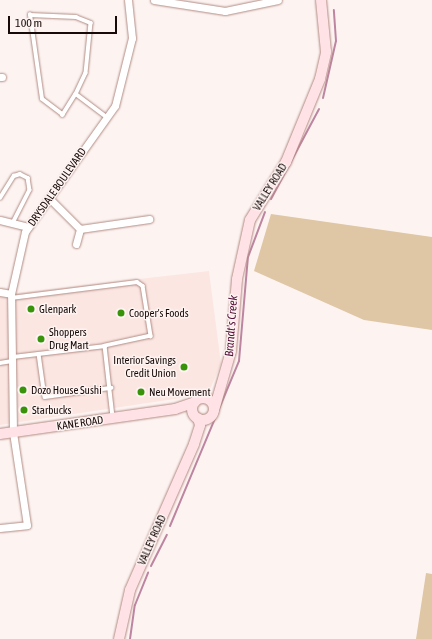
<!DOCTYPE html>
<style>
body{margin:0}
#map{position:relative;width:432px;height:639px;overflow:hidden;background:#fdf4f2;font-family:"Asap Condensed",sans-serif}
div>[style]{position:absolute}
.built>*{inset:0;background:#fbe6e2}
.green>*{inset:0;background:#dfc6a4}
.stream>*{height:2px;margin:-1px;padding:0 1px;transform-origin:1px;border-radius:1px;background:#bd85a0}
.roads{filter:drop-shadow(0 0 1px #b28b83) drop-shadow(0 0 1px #b28b83)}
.lane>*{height:3.5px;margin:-1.75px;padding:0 1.75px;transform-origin:1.75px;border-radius:1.75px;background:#fff}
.street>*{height:7px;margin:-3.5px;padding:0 3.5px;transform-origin:3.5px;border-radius:3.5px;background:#fff}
.secondary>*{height:10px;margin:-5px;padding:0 5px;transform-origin:5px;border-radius:5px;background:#ffe2e6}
.secondary>.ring{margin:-5px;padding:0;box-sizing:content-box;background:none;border:10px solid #ffe2e6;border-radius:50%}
.dots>*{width:11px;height:11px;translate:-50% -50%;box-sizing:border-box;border:2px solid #fdf4f2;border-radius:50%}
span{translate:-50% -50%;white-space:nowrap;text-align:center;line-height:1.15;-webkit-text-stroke:3px #fdf4f2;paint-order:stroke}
.street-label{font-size:11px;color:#170907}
.poi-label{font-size:11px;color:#170907}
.left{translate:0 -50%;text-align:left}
.right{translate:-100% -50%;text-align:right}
.water-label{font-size:12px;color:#56133a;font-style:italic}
.scale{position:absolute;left:8px;top:16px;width:109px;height:18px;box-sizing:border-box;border:2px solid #170907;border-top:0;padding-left:5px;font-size:12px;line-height:14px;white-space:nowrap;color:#170907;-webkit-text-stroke:3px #fdf4f2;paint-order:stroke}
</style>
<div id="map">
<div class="built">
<i style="clip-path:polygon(209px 271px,221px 364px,208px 394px,0 425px,0 295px)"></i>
</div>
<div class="green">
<i style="clip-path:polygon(271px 214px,432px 237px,432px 330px,364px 320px,254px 271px)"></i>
<i style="clip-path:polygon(426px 573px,432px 574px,432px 639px,416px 639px)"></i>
</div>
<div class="stream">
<i style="left:323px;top:98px;width:58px;rotate:-77.2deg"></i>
<i style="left:336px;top:41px;width:31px;rotate:-94deg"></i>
<i style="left:271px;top:199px;width:102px;rotate:-61.9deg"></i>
<i style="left:170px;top:526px;width:179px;rotate:-67.3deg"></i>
<i style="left:239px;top:361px;width:104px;rotate:-85.1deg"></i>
<i style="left:248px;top:257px;width:48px;rotate:-69.3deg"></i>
<i style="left:151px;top:566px;width:35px;rotate:-63deg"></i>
<i style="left:130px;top:639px;width:34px;rotate:-82deg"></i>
<i style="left:135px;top:605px;width:35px;rotate:-68deg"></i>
</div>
<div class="roads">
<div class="lane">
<i style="left:76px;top:94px;width:25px;rotate:122deg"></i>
<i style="left:63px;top:115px;width:26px;rotate:-143deg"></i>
<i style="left:42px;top:99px;width:85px;rotate:-98.1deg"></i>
<i style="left:30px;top:15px;width:46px;rotate:2.5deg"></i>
<i style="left:76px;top:17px;width:16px;rotate:22deg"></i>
<i style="left:91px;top:23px;width:50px;rotate:95.7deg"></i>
<i style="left:86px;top:73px;width:23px;rotate:115deg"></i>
<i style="left:76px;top:94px;width:39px;rotate:37deg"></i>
<i style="left:0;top:198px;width:26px;rotate:-58deg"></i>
<i style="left:14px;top:176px;width:6px;rotate:-18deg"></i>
<i style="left:20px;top:174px;width:9px;rotate:27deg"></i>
<i style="left:28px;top:178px;width:12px;rotate:81deg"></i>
<i style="left:30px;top:190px;width:37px;rotate:117deg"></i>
<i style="left:11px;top:298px;width:127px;rotate:-7.2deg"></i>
<i style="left:137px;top:282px;width:7px;rotate:34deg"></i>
<i style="left:143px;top:286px;width:51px;rotate:80.9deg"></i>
<i style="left:151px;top:336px;width:47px;rotate:167.7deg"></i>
<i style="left:39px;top:354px;width:43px;rotate:82.1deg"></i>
<i style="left:45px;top:397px;width:67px;rotate:-7.8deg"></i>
<i style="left:13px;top:357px;width:93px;rotate:-6.8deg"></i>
<i style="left:105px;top:346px;width:71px;rotate:83.6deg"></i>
<i style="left:0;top:363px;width:12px;rotate:-9deg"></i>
</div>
<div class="street">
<i style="left:154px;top:0;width:72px;rotate:8.8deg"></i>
<i style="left:225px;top:11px;width:54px;rotate:-11.7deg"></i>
<i style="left:0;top:77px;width:2px"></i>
<i style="left:49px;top:198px;width:44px;rotate:45deg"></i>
<i style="left:80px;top:229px;width:70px;rotate:-8.2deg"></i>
<i style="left:0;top:220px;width:29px;rotate:14deg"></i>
<i style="left:76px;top:244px;width:16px;rotate:-75deg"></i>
<i style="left:0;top:292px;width:11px;rotate:10deg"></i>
<i style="left:0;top:528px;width:27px;rotate:-6deg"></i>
<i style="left:27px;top:525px;width:94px;rotate:-98.6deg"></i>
<i style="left:13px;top:432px;width:138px;rotate:-90.8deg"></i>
<i style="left:11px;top:294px;width:64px;rotate:-77.3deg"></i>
<i style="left:25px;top:232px;width:155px;rotate:-54.5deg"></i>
<i style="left:115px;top:106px;width:70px;rotate:-76deg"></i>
<i style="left:132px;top:38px;width:38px;rotate:-96deg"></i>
</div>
<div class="secondary">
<i class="ring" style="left:192px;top:398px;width:12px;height:12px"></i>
<i style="left:214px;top:410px;width:61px;rotate:-73.9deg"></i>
<i style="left:231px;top:351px;width:72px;rotate:-85.2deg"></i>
<i style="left:237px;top:279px;width:60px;rotate:-77.6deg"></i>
<i style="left:250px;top:220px;width:68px;rotate:-58.2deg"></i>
<i style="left:286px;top:162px;width:90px;rotate:-67.7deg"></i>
<i style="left:320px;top:79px;width:28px;rotate:-77deg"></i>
<i style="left:326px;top:52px;width:52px;rotate:-95.5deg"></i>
<i style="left:0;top:434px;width:177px;rotate:-8.1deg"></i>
<i style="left:175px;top:409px;width:21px;rotate:-19deg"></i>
<i style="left:119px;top:639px;width:50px;rotate:-77.3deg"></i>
<i style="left:130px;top:590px;width:159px;rotate:-66.3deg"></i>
<i style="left:194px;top:444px;width:20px;rotate:-72deg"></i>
<i style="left:200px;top:425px;width:7px;rotate:-106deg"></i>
</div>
</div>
<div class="dots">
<i style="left:31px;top:309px;background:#39930a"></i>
<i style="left:121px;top:313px;background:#39930a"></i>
<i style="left:41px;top:339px;background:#39930a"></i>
<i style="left:184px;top:367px;background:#39930a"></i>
<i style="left:23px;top:390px;background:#39930a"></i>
<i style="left:141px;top:392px;background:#39930a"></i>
<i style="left:24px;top:410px;background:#39930a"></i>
</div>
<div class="street-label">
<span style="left:57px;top:187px;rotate:-55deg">DRYSDALE BOULEVARD</span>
<span style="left:270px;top:187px;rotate:-58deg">VALLEY ROAD</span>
<span style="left:80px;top:423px;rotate:-8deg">KANE ROAD</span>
<span style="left:152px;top:540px;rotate:-66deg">VALLEY ROAD</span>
</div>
<div class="poi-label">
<span class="left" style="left:39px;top:309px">Glenpark</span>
<span class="left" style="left:129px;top:313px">Cooper's Foods</span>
<span class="left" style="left:49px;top:339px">Shoppers<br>Drug Mart</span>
<span class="right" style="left:176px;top:367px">Interior Savings<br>Credit Union</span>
<span class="left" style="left:31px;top:390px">Dozo House Sushi</span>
<span class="left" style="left:149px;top:392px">Neu Movement</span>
<span class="left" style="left:32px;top:410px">Starbucks</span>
</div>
<div class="water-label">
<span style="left:232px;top:326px;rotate:-86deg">Brandt's Creek</span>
</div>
<div class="scale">100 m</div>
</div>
